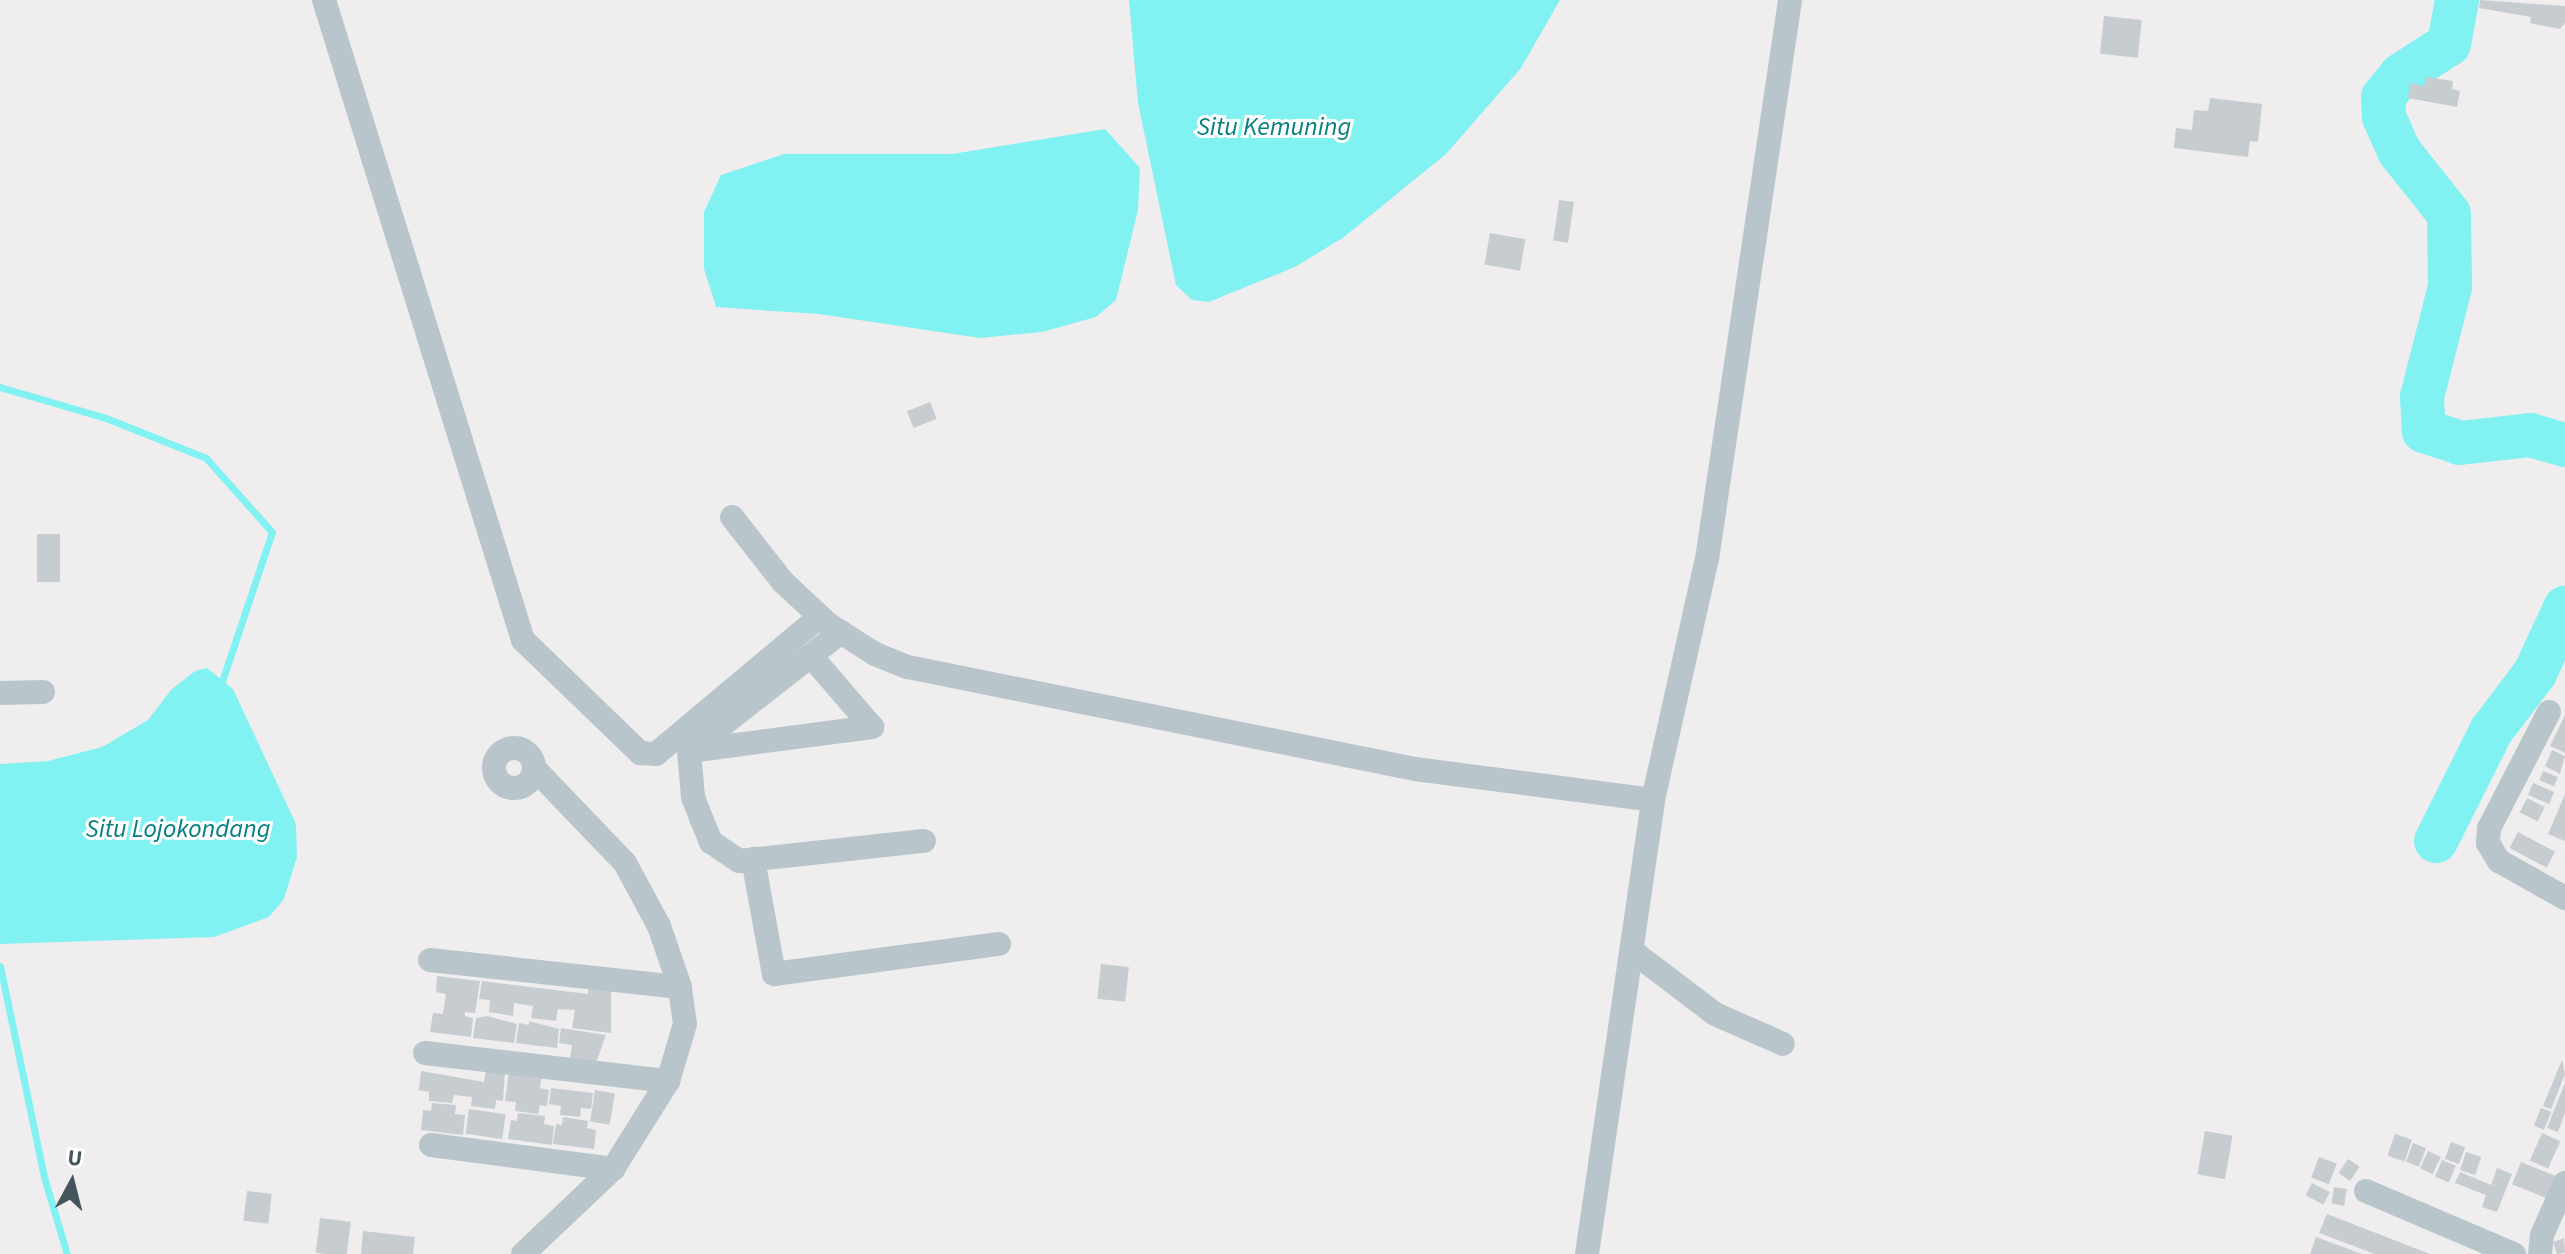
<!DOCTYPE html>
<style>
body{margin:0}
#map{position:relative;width:2565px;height:1254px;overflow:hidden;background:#f0edee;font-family:"Source Sans 3",sans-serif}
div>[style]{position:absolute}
.water>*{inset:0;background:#82f1f1}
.stream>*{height:7px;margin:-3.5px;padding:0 3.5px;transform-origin:3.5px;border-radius:3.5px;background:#82f1f1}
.river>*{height:44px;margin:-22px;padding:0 22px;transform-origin:22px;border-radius:22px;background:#82f1f1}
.building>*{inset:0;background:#c7ccd1;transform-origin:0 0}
.minor>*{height:24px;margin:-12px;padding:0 12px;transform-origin:12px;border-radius:12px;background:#b8c6cc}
.minor>.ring{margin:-12px;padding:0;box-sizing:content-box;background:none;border:24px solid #b8c6cc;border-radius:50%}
span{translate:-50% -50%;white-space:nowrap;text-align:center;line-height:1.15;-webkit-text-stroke:6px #fff;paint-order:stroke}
.water-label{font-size:26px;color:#078080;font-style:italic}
.north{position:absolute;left:32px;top:1142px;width:80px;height:80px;-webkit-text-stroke:6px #fff;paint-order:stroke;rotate:7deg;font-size:22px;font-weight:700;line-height:32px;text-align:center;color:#44565c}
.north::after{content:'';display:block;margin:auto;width:28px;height:36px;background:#44565c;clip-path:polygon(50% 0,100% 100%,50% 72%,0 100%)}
</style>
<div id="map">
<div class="water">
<i style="clip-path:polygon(1129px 0,1560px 0,1521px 68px,1446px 154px,1344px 237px,1295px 267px,1209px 302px,1192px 300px,1176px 285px,1138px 103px)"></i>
<i style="clip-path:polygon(1105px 129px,1140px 168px,1138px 210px,1116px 300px,1096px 317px,1042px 332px,980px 338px,819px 314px,716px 307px,704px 269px,704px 212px,721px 175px,784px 154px,952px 154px)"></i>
<i style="clip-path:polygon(207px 668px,233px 689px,296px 824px,297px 857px,284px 899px,269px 917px,214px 937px,0 944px,0 764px,48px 761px,102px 747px,148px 720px,171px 690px,195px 671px)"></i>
</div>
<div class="stream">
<i style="left:0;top:387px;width:110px;rotate:16.3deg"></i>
<i style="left:106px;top:418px;width:108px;rotate:21.8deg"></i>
<i style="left:206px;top:458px;width:99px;rotate:48.3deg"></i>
<i style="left:272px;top:532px;width:160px;rotate:108.5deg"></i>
<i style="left:0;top:966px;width:216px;rotate:78.2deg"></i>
<i style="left:44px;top:1177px;width:80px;rotate:73.4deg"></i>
</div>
<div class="river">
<i style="left:2457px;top:0;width:45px;rotate:100.3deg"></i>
<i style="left:2449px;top:44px;width:57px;rotate:147.1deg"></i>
<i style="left:2401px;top:75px;width:28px;rotate:129deg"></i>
<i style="left:2383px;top:97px;width:20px;rotate:87deg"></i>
<i style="left:2384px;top:117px;width:37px;rotate:66deg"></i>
<i style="left:2399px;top:151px;width:80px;rotate:51.6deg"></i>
<i style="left:2449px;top:214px;width:73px;rotate:89.2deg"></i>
<i style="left:2450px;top:287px;width:114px;rotate:104.3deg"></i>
<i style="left:2422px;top:397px;width:34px;rotate:87deg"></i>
<i style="left:2424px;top:431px;width:38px;rotate:18deg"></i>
<i style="left:2460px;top:443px;width:70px;rotate:-6.5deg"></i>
<i style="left:2530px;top:435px;width:36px;rotate:16deg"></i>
<i style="left:2436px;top:841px;width:123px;rotate:-63.4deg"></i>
<i style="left:2491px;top:731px;width:73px;rotate:-52.8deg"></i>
<i style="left:2535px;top:673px;width:72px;rotate:-65.2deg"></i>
</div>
<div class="building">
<i style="clip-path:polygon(2480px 0,2565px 6px,2565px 23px,2560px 29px,2530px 23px,2531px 17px,2479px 8px)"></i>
<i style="left:2104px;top:16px;width:38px;height:38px;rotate:6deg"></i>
<i style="clip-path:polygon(2426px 77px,2453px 81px,2452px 89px,2460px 91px,2457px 107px,2408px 98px,2410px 83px,2424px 86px)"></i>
<i style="clip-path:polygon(2210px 98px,2262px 104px,2258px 142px,2250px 141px,2248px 157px,2174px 148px,2176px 128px,2192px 130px,2194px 110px,2208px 111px)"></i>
<i style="left:1559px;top:200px;width:15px;height:41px;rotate:8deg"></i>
<i style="left:1490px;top:233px;width:36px;height:32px;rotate:10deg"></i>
<i style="left:930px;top:402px;width:18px;height:25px;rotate:68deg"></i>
<i style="left:37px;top:534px;width:23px;height:48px"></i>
<i style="clip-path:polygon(2565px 715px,2565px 753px,2550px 746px)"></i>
<i style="clip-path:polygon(2552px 750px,2565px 756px,2560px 774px,2545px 766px)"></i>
<i style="left:2543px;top:771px;width:16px;height:10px;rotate:22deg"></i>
<i style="left:2533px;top:783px;width:23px;height:13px;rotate:23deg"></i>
<i style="clip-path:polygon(2565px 794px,2565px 841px,2548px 834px)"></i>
<i style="left:2527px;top:798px;width:20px;height:16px;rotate:27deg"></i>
<i style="left:2518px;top:832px;width:42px;height:18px;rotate:28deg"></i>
<i style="left:1101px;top:964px;width:28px;height:35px;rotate:6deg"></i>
<i style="clip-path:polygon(437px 976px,480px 981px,475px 1013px,465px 1012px,465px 1016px,473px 1018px,471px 1037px,430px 1032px,433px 1013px,443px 1014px,446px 994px,436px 992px)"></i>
<i style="clip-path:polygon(482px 981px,588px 994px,589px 983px,611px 986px,611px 1033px,572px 1028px,575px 1010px,558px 1009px,556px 1021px,531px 1018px,533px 1006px,514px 1003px,513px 1016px,489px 1012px,490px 1000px,479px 999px)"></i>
<i style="clip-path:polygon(487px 1016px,517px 1024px,514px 1043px,473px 1038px,476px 1018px)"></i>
<i style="clip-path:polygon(529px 1021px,559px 1029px,557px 1048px,516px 1043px,519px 1023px,529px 1025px)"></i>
<i style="clip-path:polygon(561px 1028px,606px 1035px,596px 1063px,570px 1059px,572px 1045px,559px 1043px)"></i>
<i style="clip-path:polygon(2562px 1060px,2565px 1074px,2551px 1109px,2543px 1106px)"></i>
<i style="clip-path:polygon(486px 1070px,505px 1072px,503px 1101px,496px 1100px,495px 1109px,471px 1106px,472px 1097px,454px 1095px,452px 1103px,429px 1101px,429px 1092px,419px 1090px,421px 1071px,484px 1082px)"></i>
<i style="clip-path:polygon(509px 1070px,542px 1074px,540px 1088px,549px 1090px,547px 1106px,540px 1105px,538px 1114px,515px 1111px,516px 1102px,505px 1101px)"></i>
<i style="clip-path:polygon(2565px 1083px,2565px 1113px,2558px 1132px,2547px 1128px)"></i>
<i style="clip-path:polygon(551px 1088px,593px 1093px,591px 1109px,581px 1108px,580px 1117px,560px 1115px,561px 1106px,549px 1104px)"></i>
<i style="left:595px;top:1090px;width:20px;height:32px;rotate:9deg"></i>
<i style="clip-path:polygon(432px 1103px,456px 1105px,455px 1114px,465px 1115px,463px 1135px,421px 1130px,423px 1110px,431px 1111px)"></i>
<i style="left:2541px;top:1108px;width:11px;height:19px;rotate:22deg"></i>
<i style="left:469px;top:1109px;width:37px;height:25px;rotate:8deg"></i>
<i style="clip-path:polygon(518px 1113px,545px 1116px,544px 1124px,554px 1126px,552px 1145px,508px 1139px,511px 1120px,517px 1121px)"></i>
<i style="clip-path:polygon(563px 1117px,588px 1121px,587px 1128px,596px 1130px,594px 1149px,553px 1144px,556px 1124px,562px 1125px)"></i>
<i style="left:2205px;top:1131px;width:28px;height:44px;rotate:10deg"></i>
<i style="left:2542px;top:1133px;width:20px;height:30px;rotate:24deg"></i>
<i style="left:2395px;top:1134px;width:18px;height:23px;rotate:19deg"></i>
<i style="left:2451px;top:1142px;width:15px;height:18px;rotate:20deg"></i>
<i style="left:2413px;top:1143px;width:14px;height:20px;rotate:21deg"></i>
<i style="left:2428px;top:1151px;width:14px;height:19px;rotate:25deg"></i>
<i style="left:2466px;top:1152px;width:16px;height:19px;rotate:18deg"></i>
<i style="left:2319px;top:1157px;width:19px;height:22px;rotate:21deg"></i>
<i style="left:2348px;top:1159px;width:14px;height:17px;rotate:34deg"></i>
<i style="left:2442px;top:1160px;width:15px;height:18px;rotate:23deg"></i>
<i style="left:2521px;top:1162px;width:42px;height:24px;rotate:22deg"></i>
<i style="clip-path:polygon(2497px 1168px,2512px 1174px,2497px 1212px,2482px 1207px,2486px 1195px,2455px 1183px,2460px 1172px,2491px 1185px)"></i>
<i style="left:2312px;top:1183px;width:20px;height:14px;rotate:27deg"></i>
<i style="left:2334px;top:1187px;width:13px;height:17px;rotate:9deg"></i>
<i style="left:247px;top:1191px;width:25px;height:30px;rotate:7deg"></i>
<i style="clip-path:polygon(2327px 1214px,2430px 1254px,2375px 1254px,2319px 1233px)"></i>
<i style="left:320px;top:1218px;width:31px;height:35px;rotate:7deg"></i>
<i style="clip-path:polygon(363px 1231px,415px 1237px,413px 1254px,361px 1254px)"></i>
<i style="clip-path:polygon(2316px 1237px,2362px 1254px,2310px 1254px)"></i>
<i style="clip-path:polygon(2564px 1238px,2565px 1253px,2557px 1254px,2553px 1242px)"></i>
</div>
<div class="minor">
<i style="left:324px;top:0;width:670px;rotate:72.73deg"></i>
<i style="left:523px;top:640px;width:163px;rotate:44deg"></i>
<i style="left:640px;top:753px;width:16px;rotate:4deg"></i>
<i style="left:656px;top:754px;width:213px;rotate:-40deg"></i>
<i style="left:732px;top:517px;width:83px;rotate:51.9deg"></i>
<i style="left:783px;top:582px;width:62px;rotate:43deg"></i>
<i style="left:828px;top:624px;width:56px;rotate:32.6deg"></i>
<i style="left:875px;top:654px;width:35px;rotate:22deg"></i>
<i style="left:908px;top:667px;width:517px;rotate:11.38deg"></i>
<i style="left:1415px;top:769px;width:240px;rotate:7.4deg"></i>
<i style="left:841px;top:632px;width:193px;rotate:141.9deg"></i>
<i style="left:689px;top:751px;width:46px;rotate:85deg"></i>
<i style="left:693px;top:797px;width:25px;rotate:69deg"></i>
<i style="left:702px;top:820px;width:24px;rotate:68deg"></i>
<i style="left:711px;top:842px;width:34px;rotate:34deg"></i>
<i style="left:739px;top:861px;width:186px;rotate:-6.2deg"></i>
<i style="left:0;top:693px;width:43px;rotate:-1.3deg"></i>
<i style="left:2549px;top:712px;width:131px;rotate:117.3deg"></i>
<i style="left:2489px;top:828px;width:15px;rotate:94deg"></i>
<i style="left:2488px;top:843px;width:21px;rotate:59deg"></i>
<i style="left:2499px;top:861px;width:76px;rotate:29.3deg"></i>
<i class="ring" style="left:494px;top:748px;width:16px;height:16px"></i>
<i style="left:690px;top:751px;width:184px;rotate:-7.5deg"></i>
<i style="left:872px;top:727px;width:94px;rotate:-130.7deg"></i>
<i style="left:753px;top:859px;width:117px;rotate:79.7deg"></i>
<i style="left:774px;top:974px;width:227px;rotate:-7.6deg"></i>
<i style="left:1632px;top:951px;width:104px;rotate:37.2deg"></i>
<i style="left:1715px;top:1014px;width:74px;rotate:23.8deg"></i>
<i style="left:430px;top:960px;width:251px;rotate:6.2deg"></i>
<i style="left:425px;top:1053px;width:245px;rotate:6.6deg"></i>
<i style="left:431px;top:1145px;width:184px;rotate:7.5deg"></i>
<i style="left:2366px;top:1191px;width:161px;rotate:23.1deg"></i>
<i style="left:523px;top:1254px;width:124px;rotate:-43.4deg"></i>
<i style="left:613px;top:1169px;width:104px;rotate:-58deg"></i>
<i style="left:668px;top:1081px;width:59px;rotate:-73.4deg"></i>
<i style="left:685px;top:1024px;width:37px;rotate:-98deg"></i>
<i style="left:680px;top:987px;width:65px;rotate:-109deg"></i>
<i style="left:659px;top:926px;width:72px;rotate:-118.4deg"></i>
<i style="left:625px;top:863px;width:130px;rotate:-133.8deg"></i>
<i style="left:1587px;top:1254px;width:459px;rotate:-81.7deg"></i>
<i style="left:1653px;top:800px;width:247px;rotate:-77.4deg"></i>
<i style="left:1707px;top:559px;width:565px;rotate:-81.55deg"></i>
<i style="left:2540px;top:1254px;width:19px;rotate:-84deg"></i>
<i style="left:2542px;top:1235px;width:57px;rotate:-66.1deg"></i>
</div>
<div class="water-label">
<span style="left:1274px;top:127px">Situ Kemuning</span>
<span style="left:178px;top:829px">Situ Lojokondang</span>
</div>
<div class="north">U</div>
</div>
